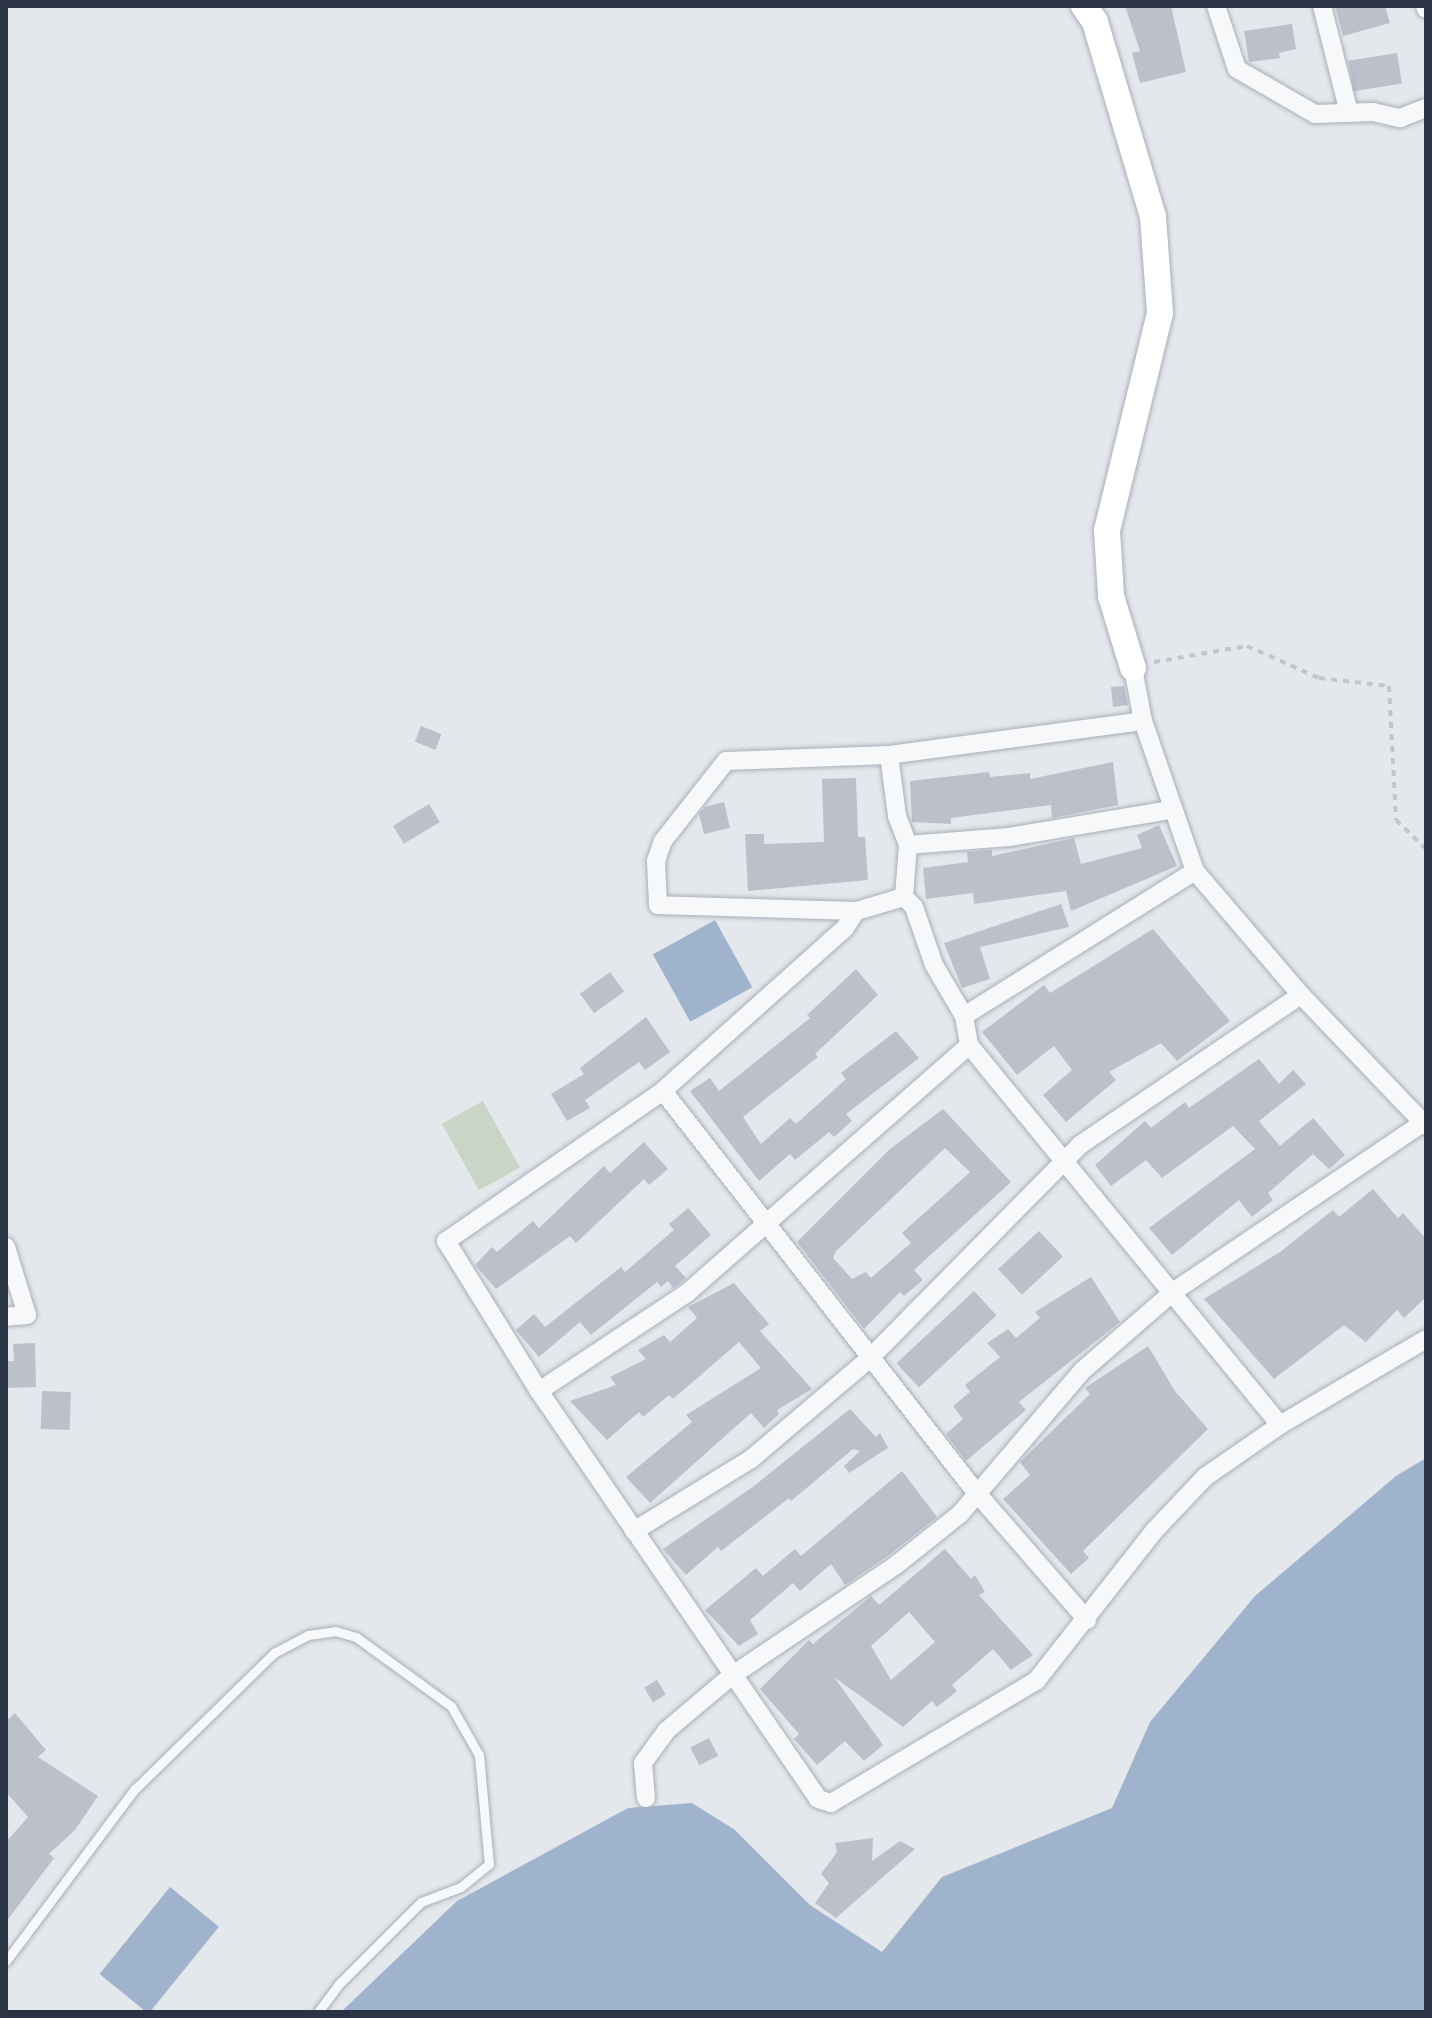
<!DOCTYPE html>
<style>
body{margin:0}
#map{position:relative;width:1432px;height:2018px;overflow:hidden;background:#e4e7ec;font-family:Cabin,sans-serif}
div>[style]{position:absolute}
.green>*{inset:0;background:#c9d6c5;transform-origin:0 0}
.water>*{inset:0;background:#9fb4cc;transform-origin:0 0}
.building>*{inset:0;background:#bbc0ca;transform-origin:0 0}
.path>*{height:4px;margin-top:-2px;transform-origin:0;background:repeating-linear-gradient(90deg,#c2c5cb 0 6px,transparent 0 12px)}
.roads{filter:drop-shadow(0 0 2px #a9aeb7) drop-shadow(0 0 2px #a9aeb7)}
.service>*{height:9px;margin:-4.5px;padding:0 4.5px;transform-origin:4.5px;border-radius:4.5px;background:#f7f8fa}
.minor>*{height:18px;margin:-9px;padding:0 9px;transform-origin:9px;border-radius:9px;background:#f7f8fa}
.secondary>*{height:26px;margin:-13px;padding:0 13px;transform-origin:13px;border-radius:13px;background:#fff}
span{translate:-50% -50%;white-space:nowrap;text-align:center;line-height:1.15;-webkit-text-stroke:6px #f4f6f9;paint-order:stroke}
.frame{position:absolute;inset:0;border:8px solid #2b3445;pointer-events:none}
</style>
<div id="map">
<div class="green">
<i style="left:483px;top:1101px;width:76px;height:47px;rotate:61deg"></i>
</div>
<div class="water">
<i style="left:715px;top:920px;width:77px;height:71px;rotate:61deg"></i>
<i style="clip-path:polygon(1426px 1458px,1426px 2012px,341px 2012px,457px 1901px,628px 1808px,692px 1803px,735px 1830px,810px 1905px,882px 1952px,942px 1877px,1112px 1808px,1150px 1722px,1255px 1596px,1396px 1476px)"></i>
<i style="left:170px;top:1887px;width:63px;height:112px;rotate:39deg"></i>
</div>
<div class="building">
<i style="clip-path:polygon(1125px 6px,1171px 6px,1186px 72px,1140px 83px,1132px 53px,1140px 51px)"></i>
<i style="clip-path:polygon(1335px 6px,1385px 6px,1390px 23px,1343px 36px)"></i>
<i style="clip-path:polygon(1292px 24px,1296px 49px,1279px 53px,1280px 58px,1249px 62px,1244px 31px)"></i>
<i style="left:1397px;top:53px;width:31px;height:49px;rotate:81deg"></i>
<i style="clip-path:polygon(1124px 686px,1128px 705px,1113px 707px,1111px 687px)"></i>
<i style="left:421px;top:726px;width:22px;height:17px;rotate:21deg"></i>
<i style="clip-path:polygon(1113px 762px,1118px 805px,1052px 818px,1051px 805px,951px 818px,951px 824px,912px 822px,910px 781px,989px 772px,990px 777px,1030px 773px,1030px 779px)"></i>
<i style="clip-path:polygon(856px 778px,858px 837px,865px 837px,868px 880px,748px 891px,745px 834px,764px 834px,764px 844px,824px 842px,822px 779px)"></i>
<i style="clip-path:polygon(724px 802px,730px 828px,704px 834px,699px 814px,705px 807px)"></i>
<i style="left:429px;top:804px;width:21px;height:42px;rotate:59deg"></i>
<i style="clip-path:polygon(1159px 825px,1177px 866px,1071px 911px,1066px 891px,974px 904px,973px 893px,926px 899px,923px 868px,968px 862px,967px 852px,992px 850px,992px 856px,1074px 838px,1081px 864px,1142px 848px,1137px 835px)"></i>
<i style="clip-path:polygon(1061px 904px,1069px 927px,980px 947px,990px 979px,962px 988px,944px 943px)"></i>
<i style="clip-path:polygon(1153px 929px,1230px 1021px,1177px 1061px,1161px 1043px,1109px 1072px,1116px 1080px,1066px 1122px,1043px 1095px,1072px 1070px,1054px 1046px,1017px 1075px,982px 1032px,1044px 985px,1050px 993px)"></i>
<i style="clip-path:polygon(856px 969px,878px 995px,815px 1054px,818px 1057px,743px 1117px,761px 1144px,790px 1118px,796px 1124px,846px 1079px,841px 1073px,896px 1031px,919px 1058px,846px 1114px,852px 1121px,834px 1137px,829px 1132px,795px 1160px,790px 1154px,759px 1181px,690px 1091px,710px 1078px,719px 1091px,810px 1018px,807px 1015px)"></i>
<i style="left:610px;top:972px;width:24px;height:37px;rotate:54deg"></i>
<i style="clip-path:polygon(646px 1017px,670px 1052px,645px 1070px,639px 1062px,585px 1100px,590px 1108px,567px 1121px,551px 1094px,584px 1074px,580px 1068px)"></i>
<i style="clip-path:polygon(1259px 1059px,1279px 1084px,1293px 1070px,1306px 1084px,1259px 1121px,1280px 1146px,1313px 1118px,1345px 1155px,1329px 1169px,1313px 1154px,1268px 1193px,1273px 1200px,1252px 1217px,1239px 1200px,1172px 1255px,1149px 1228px,1255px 1149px,1233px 1126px,1162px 1178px,1146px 1160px,1111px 1186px,1095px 1165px,1145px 1121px,1151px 1128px,1185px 1102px,1189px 1108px)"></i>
<i style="clip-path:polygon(evenodd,943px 1109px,1011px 1182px,914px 1270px,923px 1280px,904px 1296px,900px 1292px,864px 1329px,797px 1242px,890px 1149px,943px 1109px,945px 1148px,970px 1172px,902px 1233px,911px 1243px,871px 1278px,866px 1272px,852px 1279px,833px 1258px,836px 1251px,945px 1148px)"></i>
<i style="clip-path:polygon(644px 1142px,668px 1169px,649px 1185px,644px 1179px,576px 1243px,570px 1236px,496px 1289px,475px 1265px,492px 1247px,497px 1252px,533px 1221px,539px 1228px,604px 1166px,610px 1173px)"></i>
<i style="clip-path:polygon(1373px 1189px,1398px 1218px,1403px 1213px,1426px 1239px,1426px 1297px,1404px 1318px,1397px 1310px,1366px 1342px,1344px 1325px,1274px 1379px,1204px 1299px,1280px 1252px,1333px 1210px,1339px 1217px)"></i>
<i style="clip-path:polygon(688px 1208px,711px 1235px,675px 1266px,686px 1278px,680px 1283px,673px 1288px,668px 1281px,661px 1287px,657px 1282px,591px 1335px,580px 1322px,539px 1357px,516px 1330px,534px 1314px,545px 1327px,621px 1267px,625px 1272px,674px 1230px,669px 1224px)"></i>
<i style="left:1039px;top:1231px;width:35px;height:56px;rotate:47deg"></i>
<i style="clip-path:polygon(1091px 1277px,1120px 1322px,1019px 1402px,1026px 1410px,966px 1461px,946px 1434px,963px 1419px,953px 1406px,970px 1392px,965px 1385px,1000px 1357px,987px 1343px,1008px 1329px,1016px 1338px,1040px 1318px,1035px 1312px)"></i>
<i style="clip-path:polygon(734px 1283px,769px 1324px,760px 1331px,812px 1389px,777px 1410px,779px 1414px,764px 1428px,751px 1413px,650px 1503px,626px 1477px,692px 1422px,686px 1415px,761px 1368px,739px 1342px,673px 1399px,669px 1395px,643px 1417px,639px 1412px,607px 1440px,570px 1401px,616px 1385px,610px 1377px,646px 1359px,638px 1350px,664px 1335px,670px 1342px,697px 1318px,688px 1307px)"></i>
<i style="left:974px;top:1291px;width:33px;height:106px;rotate:47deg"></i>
<i style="clip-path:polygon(35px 1343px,36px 1387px,6px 1388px,6px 1361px,14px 1361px,13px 1344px)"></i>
<i style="clip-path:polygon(1148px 1346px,1175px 1391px,1208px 1429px,1083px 1551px,1089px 1558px,1071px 1574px,1003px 1499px,1030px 1475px,1020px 1462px,1090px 1394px,1085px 1388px)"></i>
<i style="left:42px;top:1391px;width:29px;height:38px;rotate:2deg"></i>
<i style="clip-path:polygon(850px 1409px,876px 1437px,880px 1433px,888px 1448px,849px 1473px,844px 1466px,860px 1451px,853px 1449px,791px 1501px,789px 1498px,721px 1551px,718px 1547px,686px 1575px,663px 1549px,754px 1486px)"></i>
<i style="clip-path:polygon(902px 1471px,937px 1517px,889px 1555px,845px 1585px,831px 1564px,800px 1591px,793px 1583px,750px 1620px,758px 1634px,739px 1646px,705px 1610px,756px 1568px,763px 1576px,795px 1549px,801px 1556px)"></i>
<i style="clip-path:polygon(evenodd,945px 1549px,971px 1579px,975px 1575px,985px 1592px,979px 1595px,1033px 1655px,1011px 1670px,993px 1649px,952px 1685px,957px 1691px,937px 1707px,932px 1701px,903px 1727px,834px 1677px,883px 1745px,864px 1761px,845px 1741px,817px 1765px,794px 1739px,799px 1734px,760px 1689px,809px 1640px,813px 1644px,871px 1596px,879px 1605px,945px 1549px,909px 1612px,935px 1642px,891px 1680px,871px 1646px,909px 1612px)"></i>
<i style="left:657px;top:1680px;width:17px;height:15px;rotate:59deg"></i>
<i style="clip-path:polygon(15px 1713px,46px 1750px,38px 1757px,98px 1796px,75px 1830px,49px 1854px,54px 1858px,6px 1922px,6px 1842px,28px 1817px,6px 1792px,6px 1721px)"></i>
<i style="left:709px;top:1738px;width:20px;height:21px;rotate:63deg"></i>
<i style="clip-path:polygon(873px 1838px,872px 1861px,900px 1841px,915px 1849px,836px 1918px,815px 1903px,829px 1883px,821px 1874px,837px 1852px,835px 1843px)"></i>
</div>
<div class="path">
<i style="left:1154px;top:662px;width:94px;rotate:-9.8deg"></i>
<i style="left:1247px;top:646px;width:79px;rotate:24deg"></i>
<i style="left:1319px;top:678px;width:70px;rotate:6.5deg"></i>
<i style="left:1389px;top:686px;width:134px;rotate:87deg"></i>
<i style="left:1396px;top:820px;width:42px;rotate:44deg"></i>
</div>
<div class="roads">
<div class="service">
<i style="left:6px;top:1961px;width:214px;rotate:-53.2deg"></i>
<i style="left:134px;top:1790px;width:196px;rotate:-44.4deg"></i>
<i style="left:274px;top:1653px;width:38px;rotate:-28deg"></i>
<i style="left:308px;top:1635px;width:27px;rotate:-8deg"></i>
<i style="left:335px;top:1631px;width:22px;rotate:16deg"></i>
<i style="left:356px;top:1637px;width:117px;rotate:36deg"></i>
<i style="left:451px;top:1706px;width:56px;rotate:60.3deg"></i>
<i style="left:479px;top:1755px;width:109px;rotate:84.8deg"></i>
<i style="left:489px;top:1864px;width:36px;rotate:141deg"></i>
<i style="left:461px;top:1887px;width:43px;rotate:159.4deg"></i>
<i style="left:421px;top:1902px;width:116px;rotate:135deg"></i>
<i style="left:339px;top:1984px;width:35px;rotate:127deg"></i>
</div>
<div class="minor">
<i style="left:1216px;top:6px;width:66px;rotate:71.6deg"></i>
<i style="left:1237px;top:69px;width:90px;rotate:30deg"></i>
<i style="left:1315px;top:114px;width:58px;rotate:-2deg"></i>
<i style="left:1373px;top:112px;width:28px;rotate:13deg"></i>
<i style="left:1400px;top:118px;width:28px;rotate:-21deg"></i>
<i style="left:1322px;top:6px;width:110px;rotate:75.8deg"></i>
<i style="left:1425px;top:6px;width:3px;rotate:72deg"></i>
<i style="left:1133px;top:668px;width:54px;rotate:79.3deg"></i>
<i style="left:1143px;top:721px;width:159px;rotate:70.9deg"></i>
<i style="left:1195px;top:871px;width:163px;rotate:49.5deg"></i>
<i style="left:1301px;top:995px;width:181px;rotate:46.3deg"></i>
<i style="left:889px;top:755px;width:62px;rotate:82.5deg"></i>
<i style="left:897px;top:816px;width:31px;rotate:69deg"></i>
<i style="left:908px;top:845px;width:52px;rotate:94.4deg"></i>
<i style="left:904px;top:897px;width:14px;rotate:45deg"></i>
<i style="left:914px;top:907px;width:61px;rotate:71deg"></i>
<i style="left:934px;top:965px;width:59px;rotate:59.5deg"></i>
<i style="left:964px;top:1016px;width:29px;rotate:80deg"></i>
<i style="left:969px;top:1045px;width:491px;rotate:50.7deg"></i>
<i style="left:908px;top:845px;width:101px;rotate:-4.5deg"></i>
<i style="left:1009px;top:837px;width:164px;rotate:-9.5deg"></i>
<i style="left:904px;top:897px;width:50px;rotate:163.7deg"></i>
<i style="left:856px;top:911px;width:198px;rotate:-178.3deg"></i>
<i style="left:658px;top:905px;width:44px;rotate:-92.6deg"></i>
<i style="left:656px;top:861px;width:21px;rotate:-71deg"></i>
<i style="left:663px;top:841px;width:102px;rotate:-51.8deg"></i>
<i style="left:726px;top:761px;width:163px;rotate:-2.1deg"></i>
<i style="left:889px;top:755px;width:256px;rotate:-7.6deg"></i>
<i style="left:856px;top:911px;width:20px;rotate:123deg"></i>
<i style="left:845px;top:928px;width:244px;rotate:138.2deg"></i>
<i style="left:663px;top:1091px;width:264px;rotate:145.3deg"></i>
<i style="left:446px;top:1241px;width:176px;rotate:58.2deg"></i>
<i style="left:539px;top:1391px;width:494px;rotate:55.6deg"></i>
<i style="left:818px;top:1799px;width:14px;rotate:17deg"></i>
<i style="left:831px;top:1803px;width:239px;rotate:-30.8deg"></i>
<i style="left:1036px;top:1681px;width:191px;rotate:-51.8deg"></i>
<i style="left:1154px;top:1531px;width:74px;rotate:-46.6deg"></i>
<i style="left:1205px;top:1477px;width:91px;rotate:-34.7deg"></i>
<i style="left:1280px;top:1425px;width:169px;rotate:-30.5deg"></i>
<i style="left:964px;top:1016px;width:273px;rotate:-32.1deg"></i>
<i style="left:663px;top:1091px;width:507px;rotate:52.05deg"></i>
<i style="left:975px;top:1491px;width:171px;rotate:49deg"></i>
<i style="left:6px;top:1247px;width:71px;rotate:72.8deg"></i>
<i style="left:27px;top:1315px;width:21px;rotate:175deg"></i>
<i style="left:539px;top:1391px;width:178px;rotate:-33.5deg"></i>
<i style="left:687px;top:1293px;width:376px;rotate:-41.3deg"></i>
<i style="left:634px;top:1531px;width:137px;rotate:-31.6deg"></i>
<i style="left:751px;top:1459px;width:156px;rotate:-40.3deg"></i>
<i style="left:870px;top:1358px;width:299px;rotate:-45.4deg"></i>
<i style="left:1080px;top:1145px;width:267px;rotate:-34.2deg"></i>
<i style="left:646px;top:1798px;width:35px;rotate:-95deg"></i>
<i style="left:643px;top:1763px;width:39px;rotate:-54deg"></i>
<i style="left:666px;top:1731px;width:84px;rotate:-40.2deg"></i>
<i style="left:730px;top:1677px;width:200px;rotate:-34deg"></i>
<i style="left:896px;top:1565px;width:82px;rotate:-38.6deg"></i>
<i style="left:960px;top:1514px;width:188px;rotate:-49.5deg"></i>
<i style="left:1082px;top:1371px;width:121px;rotate:-41deg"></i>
<i style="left:1173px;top:1292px;width:302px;rotate:-34.1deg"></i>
</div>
<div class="secondary">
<i style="left:1084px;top:6px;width:19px;rotate:55deg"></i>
<i style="left:1095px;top:22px;width:203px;rotate:73.4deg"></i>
<i style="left:1153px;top:217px;width:96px;rotate:85.8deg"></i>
<i style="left:1160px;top:313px;width:223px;rotate:103.7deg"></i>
<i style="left:1107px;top:530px;width:66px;rotate:86.5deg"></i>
<i style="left:1111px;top:596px;width:75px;rotate:73deg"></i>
</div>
</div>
<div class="frame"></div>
</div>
